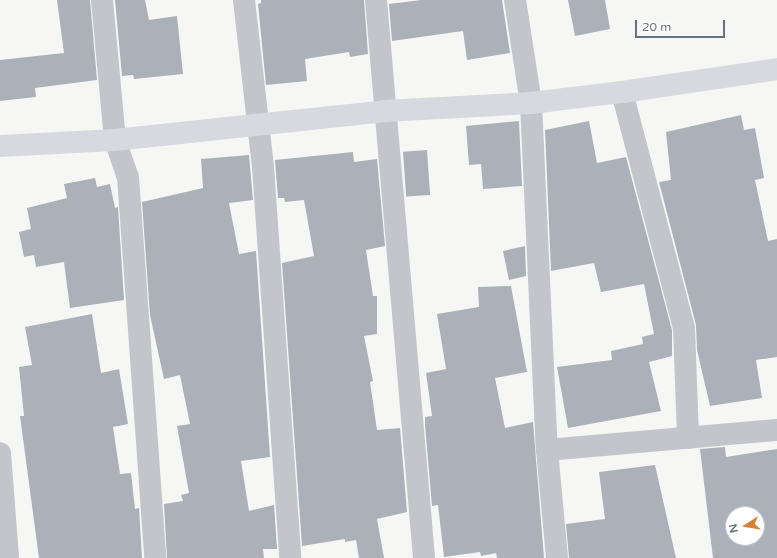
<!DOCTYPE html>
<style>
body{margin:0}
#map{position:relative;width:777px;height:558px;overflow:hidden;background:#f6f7f4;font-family:"Varela Round",sans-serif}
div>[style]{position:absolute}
.building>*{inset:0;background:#acb1b9;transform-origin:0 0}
.street>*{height:22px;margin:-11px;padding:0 11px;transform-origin:11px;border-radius:11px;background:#c3c5ca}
.secondary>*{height:22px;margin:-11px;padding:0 11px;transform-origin:11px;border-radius:11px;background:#d8d9df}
span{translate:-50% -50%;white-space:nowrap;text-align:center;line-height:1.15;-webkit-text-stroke:4px #fff;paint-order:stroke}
.north{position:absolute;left:725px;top:506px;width:40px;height:40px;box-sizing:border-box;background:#fff;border:1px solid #c3c6ce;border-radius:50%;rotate:258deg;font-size:11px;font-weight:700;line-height:16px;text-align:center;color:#687184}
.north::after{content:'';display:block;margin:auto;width:14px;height:18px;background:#d98133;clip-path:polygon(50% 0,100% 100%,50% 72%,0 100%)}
.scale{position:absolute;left:635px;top:20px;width:90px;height:18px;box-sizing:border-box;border:2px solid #687184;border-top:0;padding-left:5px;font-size:12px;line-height:14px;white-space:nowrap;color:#687184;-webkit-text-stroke:3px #fff;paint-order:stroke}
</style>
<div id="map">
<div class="building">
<i style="clip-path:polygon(57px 0,90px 0,97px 80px,35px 88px,36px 97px,0 101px,0 60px,64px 53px)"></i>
<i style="clip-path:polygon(115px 0,145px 0,149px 20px,177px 16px,183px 74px,134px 79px,133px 75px,122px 76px)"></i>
<i style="clip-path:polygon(261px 0,364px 0,368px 54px,350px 57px,349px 52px,305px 59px,307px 81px,266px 85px,258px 4px,261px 3px)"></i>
<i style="clip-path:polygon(421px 0,502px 0,510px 53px,467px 60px,463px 31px,392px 41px,389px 4px)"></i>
<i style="clip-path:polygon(568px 0,605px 0,610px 29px,575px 36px)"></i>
<i style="clip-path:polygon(741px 115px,744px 130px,755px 128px,764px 178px,755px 180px,768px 241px,777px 239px,777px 357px,756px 360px,762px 398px,710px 406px,697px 350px,696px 325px,659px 182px,671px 180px,666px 132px)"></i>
<i style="clip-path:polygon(519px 121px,522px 186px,483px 189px,481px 164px,469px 165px,466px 126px)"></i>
<i style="clip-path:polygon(589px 121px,597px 163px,626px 157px,672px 330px,672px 356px,649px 362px,661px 411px,568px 428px,557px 367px,612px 360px,611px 351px,643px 344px,642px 337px,654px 334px,644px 284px,601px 292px,594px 263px,551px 271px,545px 130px)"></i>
<i style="left:427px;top:150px;width:45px;height:24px;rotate:86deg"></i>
<i style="clip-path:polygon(353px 152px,354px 162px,377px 159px,385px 246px,366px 250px,373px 296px,377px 296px,377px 334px,364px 336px,373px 381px,370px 382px,377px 430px,400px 428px,407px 512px,377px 519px,384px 558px,359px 558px,356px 540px,345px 542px,345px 539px,302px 546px,282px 263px,314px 256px,304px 200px,285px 202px,284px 198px,278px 198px,275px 160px)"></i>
<i style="clip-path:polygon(249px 155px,253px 200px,229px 203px,239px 254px,256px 251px,270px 457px,241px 461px,249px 511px,274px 505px,277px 549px,263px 549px,264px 558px,167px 558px,164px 504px,183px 501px,181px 495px,189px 493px,177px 426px,190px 424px,180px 375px,164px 379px,150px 315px,142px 202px,203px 188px,201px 159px)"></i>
<i style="clip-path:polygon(95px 178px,97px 187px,110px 184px,115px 208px,118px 207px,124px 300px,70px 308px,64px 262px,36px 267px,34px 255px,24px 257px,19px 232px,31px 229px,27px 208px,67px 198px,64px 184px)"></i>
<i style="clip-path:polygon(525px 246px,526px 276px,509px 280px,503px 251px)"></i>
<i style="clip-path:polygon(511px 286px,527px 372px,495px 378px,505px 428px,533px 422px,544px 558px,497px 558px,496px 553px,481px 556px,480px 552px,444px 557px,438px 505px,432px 506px,425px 425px,425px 417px,432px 416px,426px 373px,446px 369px,437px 314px,479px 307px,478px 287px)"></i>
<i style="clip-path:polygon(92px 314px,101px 373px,119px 369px,128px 424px,113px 427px,120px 474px,131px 473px,135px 509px,139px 508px,142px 558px,39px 558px,20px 416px,24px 416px,19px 367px,32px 365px,25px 327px)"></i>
<i style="clip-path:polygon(evenodd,725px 447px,726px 457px,777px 449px,777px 558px,713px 558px,700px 449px,725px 447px,733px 514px,757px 514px,757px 538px,733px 538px,733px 514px)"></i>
<i style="clip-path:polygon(655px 465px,676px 558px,569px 558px,566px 524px,605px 519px,599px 472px)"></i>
</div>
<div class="street">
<i style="left:102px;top:0;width:141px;rotate:84.7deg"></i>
<i style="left:115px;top:140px;width:39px;rotate:71deg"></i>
<i style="left:128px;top:177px;width:382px;rotate:85.9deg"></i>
<i style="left:244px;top:0;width:168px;rotate:83.5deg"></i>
<i style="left:263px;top:167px;width:392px;rotate:86deg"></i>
<i style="left:376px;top:0;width:560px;rotate:85.08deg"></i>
<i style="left:515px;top:0;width:104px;rotate:81.2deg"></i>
<i style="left:531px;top:103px;width:347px;rotate:87.4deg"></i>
<i style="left:547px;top:450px;width:108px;rotate:84.7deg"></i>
<i style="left:622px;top:92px;width:244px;rotate:75.3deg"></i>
<i style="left:684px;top:328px;width:110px;rotate:87.9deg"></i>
<i style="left:547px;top:450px;width:231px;rotate:-5deg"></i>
<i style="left:0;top:453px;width:105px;rotate:85.6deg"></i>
</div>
<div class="secondary">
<i style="left:0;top:146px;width:115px;rotate:-3deg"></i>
<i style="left:115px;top:140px;width:272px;rotate:-6.1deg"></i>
<i style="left:385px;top:111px;width:146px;rotate:-3.1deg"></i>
<i style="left:531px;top:103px;width:92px;rotate:-6.9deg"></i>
<i style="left:622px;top:92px;width:157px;rotate:-8.4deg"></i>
</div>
<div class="north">N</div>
<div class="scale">20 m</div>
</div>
